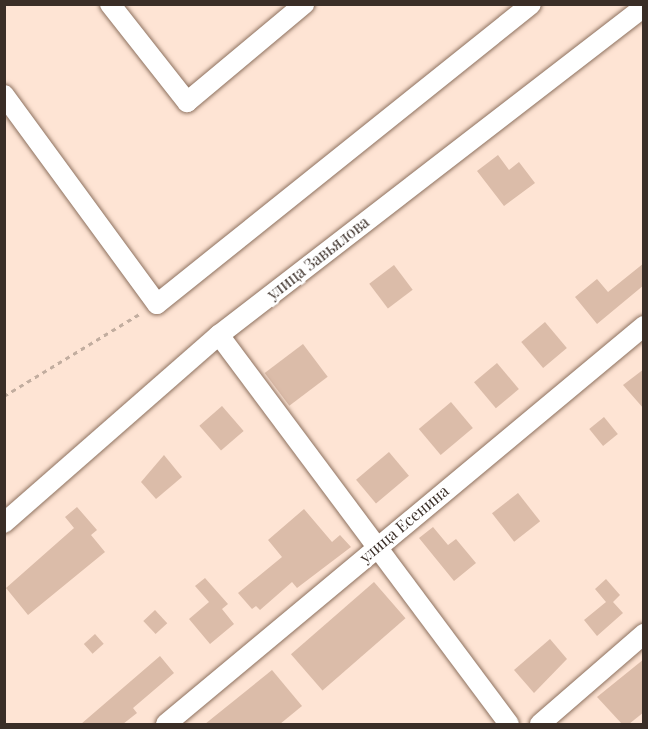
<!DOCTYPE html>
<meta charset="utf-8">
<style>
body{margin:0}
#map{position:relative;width:648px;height:729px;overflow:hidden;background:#fee4d4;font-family:"Playfair Display",serif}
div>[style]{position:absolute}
.building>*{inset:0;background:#dbbca9;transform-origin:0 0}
.path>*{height:3px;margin-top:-1.5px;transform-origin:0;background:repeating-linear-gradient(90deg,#c2ad9f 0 4.5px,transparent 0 9px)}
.roads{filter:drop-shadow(0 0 2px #8d715f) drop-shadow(0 0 2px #8d715f)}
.minor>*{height:20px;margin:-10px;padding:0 10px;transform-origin:10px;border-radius:10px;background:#fff}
span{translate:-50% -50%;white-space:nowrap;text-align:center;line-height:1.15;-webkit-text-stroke:5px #fff;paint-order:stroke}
.street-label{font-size:16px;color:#3a2e27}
.frame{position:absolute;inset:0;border:6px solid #3a2e27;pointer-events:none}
</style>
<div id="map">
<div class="building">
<i style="clip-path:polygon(498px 155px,509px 170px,519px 162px,535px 183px,504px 206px,477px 171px)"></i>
<i style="clip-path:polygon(644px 263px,644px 285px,597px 324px,575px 297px,597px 279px,608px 292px)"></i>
<i style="left:394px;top:265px;width:31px;height:31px;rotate:53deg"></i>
<i style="left:545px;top:322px;width:34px;height:31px;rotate:50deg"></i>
<i style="left:303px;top:344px;width:41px;height:48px;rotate:53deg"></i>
<i style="left:497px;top:363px;width:34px;height:30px;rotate:50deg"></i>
<i style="clip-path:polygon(644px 369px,644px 409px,623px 385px)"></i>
<i style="left:451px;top:402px;width:34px;height:42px;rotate:50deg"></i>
<i style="left:222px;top:406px;width:33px;height:30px;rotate:49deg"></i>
<i style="left:604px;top:417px;width:22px;height:19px;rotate:51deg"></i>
<i style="left:389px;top:452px;width:31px;height:43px;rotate:50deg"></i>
<i style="clip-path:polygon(164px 455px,182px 477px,156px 499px,141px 482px)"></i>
<i style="left:518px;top:493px;width:36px;height:33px;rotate:52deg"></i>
<i style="clip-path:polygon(77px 507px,97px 530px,91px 535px,105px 552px,28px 615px,6px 588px,74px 528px,65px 517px)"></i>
<i style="clip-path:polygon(304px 509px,332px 542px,340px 535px,351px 547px,297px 588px,292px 582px,260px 610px,256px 606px,252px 609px,238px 593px,282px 557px,268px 540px)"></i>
<i style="clip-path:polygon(433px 527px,448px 545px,456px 539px,476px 563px,454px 581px,419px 538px)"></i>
<i style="clip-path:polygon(205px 578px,228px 604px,222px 609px,234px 624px,210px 644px,189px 619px,209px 602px,195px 586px)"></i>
<i style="clip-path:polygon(606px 579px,620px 595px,613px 602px,623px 613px,597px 636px,584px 620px,606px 602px,595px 589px)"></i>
<i style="left:374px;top:582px;width:48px;height:110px;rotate:49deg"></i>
<i style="left:155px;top:610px;width:18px;height:16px;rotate:47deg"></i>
<i style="left:95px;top:634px;width:13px;height:15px;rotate:48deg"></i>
<i style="clip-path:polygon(550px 639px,567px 659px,534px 693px,514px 670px)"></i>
<i style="clip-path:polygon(160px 656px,174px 673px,133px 708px,137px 713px,123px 724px,81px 724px)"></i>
<i style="clip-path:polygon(644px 659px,644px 712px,629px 724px,622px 724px,597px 697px)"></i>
<i style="clip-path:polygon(272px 670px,302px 706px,280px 724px,205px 724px)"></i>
</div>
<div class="path">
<i style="left:4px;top:396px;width:160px;rotate:-31.2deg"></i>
</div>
<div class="roads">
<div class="minor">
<i style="left:110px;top:4px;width:125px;rotate:51.8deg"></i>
<i style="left:187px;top:102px;width:153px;rotate:-39.9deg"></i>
<i style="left:4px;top:95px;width:259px;rotate:53.8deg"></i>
<i style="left:157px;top:304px;width:479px;rotate:-38.7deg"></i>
<i style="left:219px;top:335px;width:485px;rotate:53.3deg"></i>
<i style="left:4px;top:523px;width:286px;rotate:-41.2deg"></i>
<i style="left:219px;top:335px;width:537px;rotate:-37.66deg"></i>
<i style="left:166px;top:724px;width:622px;rotate:-39.78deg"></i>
<i style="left:540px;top:724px;width:138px;rotate:-40.9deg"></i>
</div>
</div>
<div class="street-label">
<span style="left:318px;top:258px;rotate:-38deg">улица Завьялова</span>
<span style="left:404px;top:524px;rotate:-40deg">улица Есенина</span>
</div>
<div class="frame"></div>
</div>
